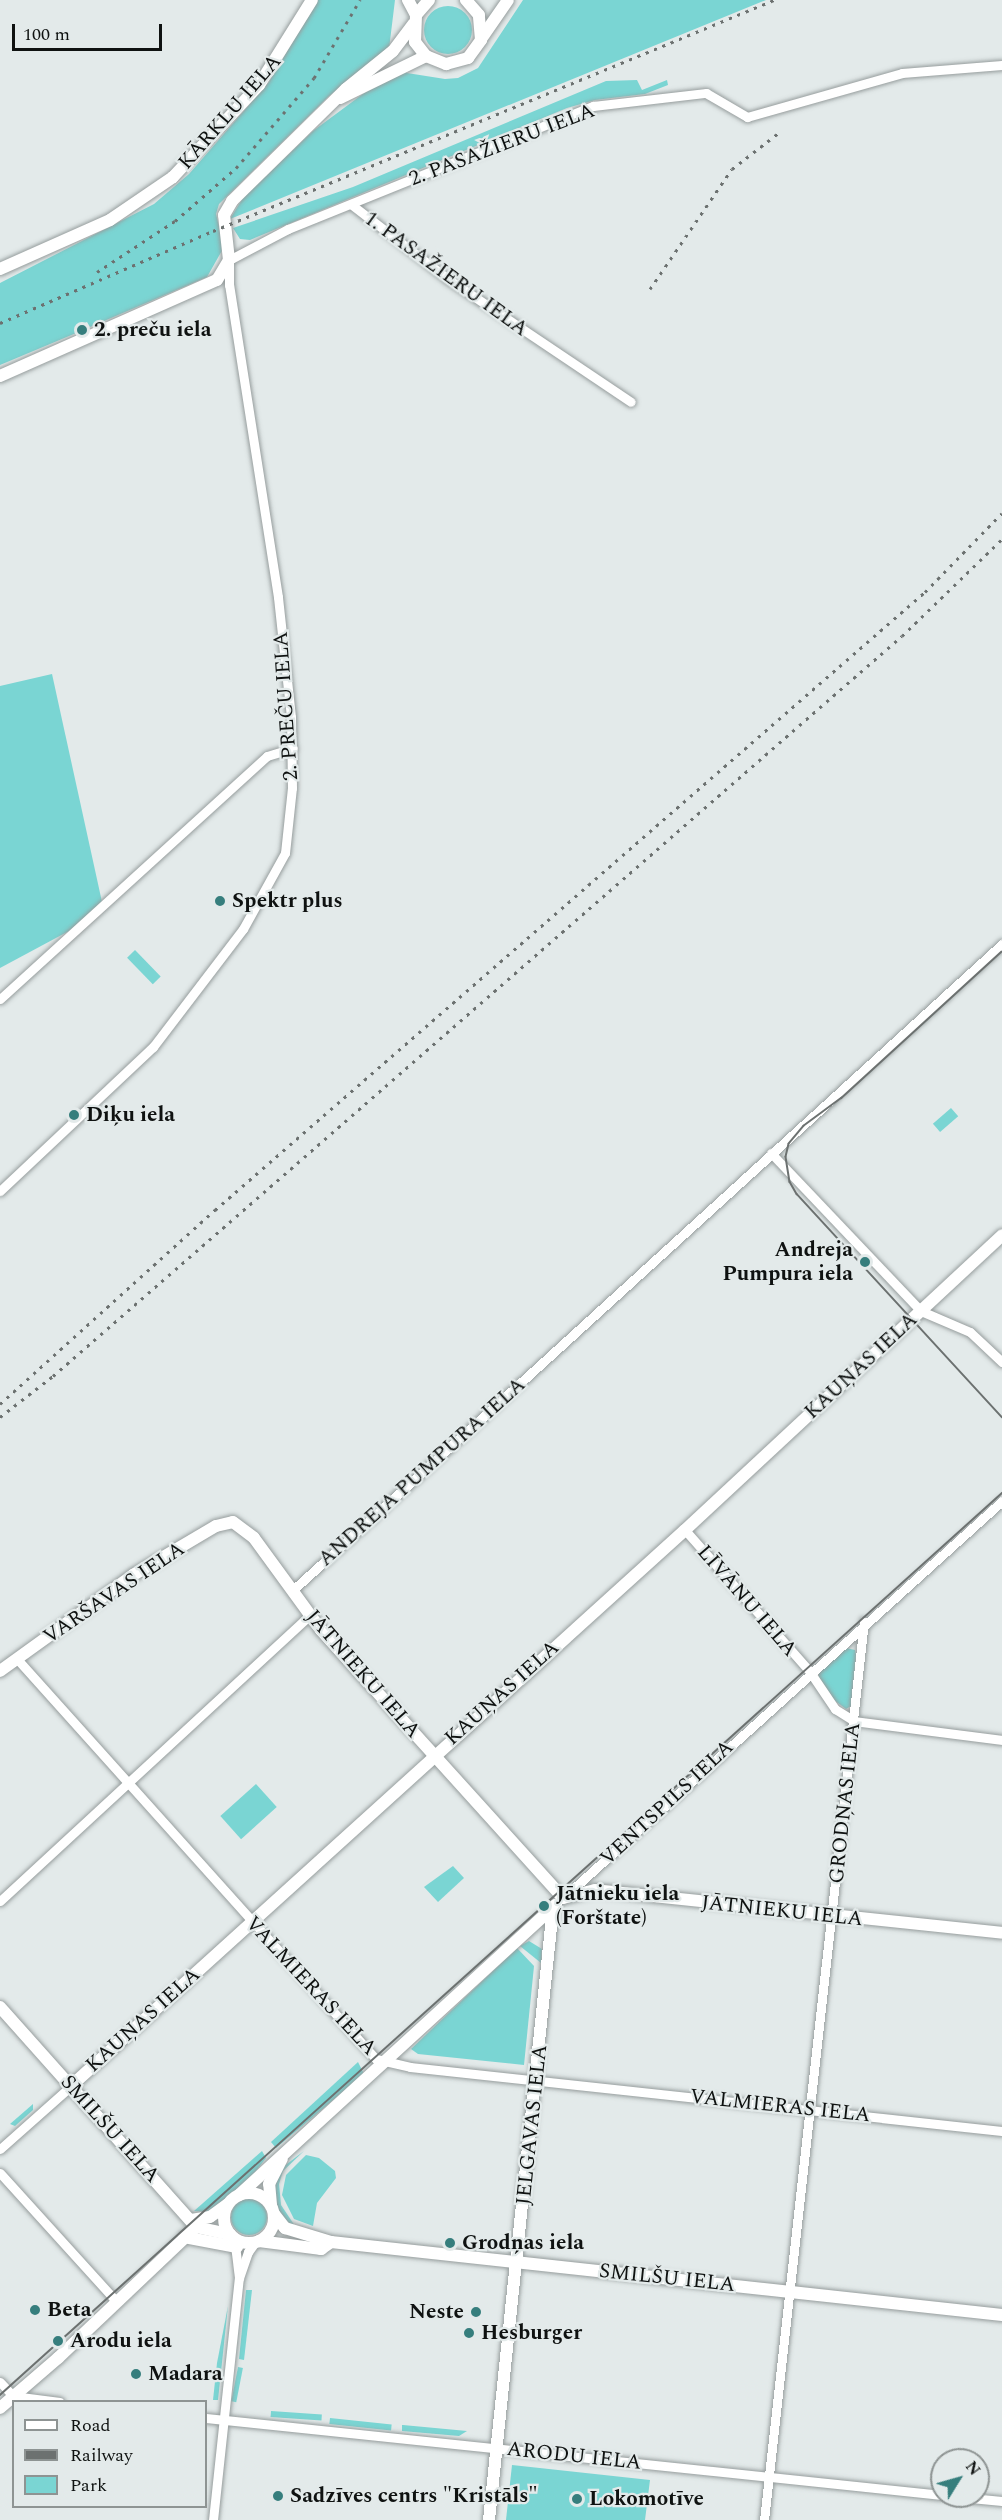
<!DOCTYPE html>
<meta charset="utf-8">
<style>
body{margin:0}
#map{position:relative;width:1002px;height:2520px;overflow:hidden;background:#e3eaea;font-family:Spectral,serif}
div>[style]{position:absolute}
.green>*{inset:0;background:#7ad5d3;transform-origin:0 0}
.round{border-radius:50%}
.roads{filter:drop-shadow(0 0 2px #969d9d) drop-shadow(0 0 2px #969d9d)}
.minor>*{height:9px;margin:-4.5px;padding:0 4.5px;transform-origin:4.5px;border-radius:4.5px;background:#fff}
.tertiary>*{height:12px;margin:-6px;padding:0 6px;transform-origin:6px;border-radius:6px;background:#fff}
.tertiary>.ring{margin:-6px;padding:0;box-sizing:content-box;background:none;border:12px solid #fff;border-radius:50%}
.tram>*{height:1.5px;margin:-0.75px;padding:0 0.75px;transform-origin:0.75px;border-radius:0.75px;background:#6c7170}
.rail>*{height:3px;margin-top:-1.5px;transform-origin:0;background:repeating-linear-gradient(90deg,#6c7170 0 3px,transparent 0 9px)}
.dots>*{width:16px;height:16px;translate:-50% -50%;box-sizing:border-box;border:3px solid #e3eaea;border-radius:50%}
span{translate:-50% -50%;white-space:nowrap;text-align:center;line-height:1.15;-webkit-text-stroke:4.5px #e3eaea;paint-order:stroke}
.street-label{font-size:21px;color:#0f1211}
.poi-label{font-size:21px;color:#0f1211;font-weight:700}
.left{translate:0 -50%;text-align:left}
.right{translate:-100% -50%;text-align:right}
.legend{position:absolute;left:12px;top:2400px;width:195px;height:108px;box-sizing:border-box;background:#e3eaea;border:2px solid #8e9493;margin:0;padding:8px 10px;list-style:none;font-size:18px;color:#0f1211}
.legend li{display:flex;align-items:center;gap:12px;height:30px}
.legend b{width:30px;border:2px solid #8e9493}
.north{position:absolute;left:930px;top:2448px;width:60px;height:60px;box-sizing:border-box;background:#e3eaea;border:2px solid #8e9493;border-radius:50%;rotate:53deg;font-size:16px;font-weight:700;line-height:24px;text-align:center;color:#0f1211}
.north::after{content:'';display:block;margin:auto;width:21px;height:27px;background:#367e7d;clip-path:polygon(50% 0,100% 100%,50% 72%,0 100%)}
.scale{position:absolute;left:12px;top:24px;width:150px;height:27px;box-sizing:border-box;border:3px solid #0f1211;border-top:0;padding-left:8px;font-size:18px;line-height:21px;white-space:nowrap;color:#0f1211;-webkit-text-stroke:4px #e3eaea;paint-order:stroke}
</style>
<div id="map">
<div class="green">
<i style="clip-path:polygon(317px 0,395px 0,389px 49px,329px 96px,219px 204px,216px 214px,224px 247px,207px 277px,90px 327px,87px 322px,79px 325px,81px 331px,0 365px,0 283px,154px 204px,189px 174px,269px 82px)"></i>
<i style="clip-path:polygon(523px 0,766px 0,230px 219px,243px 198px,313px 131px,375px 85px,403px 69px,407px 73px,445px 79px,458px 78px,478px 68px)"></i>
<i class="round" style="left:424px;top:6px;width:48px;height:48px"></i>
<i style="clip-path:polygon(637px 80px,642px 90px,667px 80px,668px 85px,645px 94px,595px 100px,567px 108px,250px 240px,240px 239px,233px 228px,353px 187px,606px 81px)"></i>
<i style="clip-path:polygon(52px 674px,102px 902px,69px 931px,0 968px,0 686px)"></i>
<i style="left:135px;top:950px;width:37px;height:11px;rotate:46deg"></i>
<i style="left:951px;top:1108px;width:11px;height:24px;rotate:49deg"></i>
<i style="clip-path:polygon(846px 1648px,855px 1650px,856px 1655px,851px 1706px,846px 1709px,834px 1700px,819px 1677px,819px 1672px)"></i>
<i style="left:256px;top:1784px;width:31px;height:48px;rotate:48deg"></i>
<i style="clip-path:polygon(453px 1866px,464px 1878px,438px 1902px,424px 1887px)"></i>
<i style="clip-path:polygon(529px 1941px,542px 1949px,541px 1963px,520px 1946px)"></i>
<i style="clip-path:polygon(517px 1948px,534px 1966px,524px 2065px,418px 2054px,411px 2049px)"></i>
<i style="clip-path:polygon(358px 2062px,364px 2074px,276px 2148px,271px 2142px)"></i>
<i style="clip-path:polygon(33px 2104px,33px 2110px,15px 2126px,10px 2124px)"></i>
<i style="clip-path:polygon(262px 2151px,266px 2158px,249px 2180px,209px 2212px,194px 2211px)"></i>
<i style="clip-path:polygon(304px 2151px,283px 2171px,279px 2184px,281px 2205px,297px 2229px,290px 2226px,279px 2211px,272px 2187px,283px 2167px)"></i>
<i style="clip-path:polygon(306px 2155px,319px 2158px,335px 2171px,336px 2178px,317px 2203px,313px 2226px,294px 2219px,282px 2195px,286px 2175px)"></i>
<i class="round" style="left:231px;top:2199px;width:36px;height:36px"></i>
<i style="clip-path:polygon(246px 2290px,252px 2290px,244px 2360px,239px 2359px)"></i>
<i style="clip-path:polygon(228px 2306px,218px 2400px,213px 2400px,217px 2363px)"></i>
<i style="left:238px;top:2367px;width:5px;height:35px;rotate:11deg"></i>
<i style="left:271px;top:2411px;width:51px;height:6px;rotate:4deg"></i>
<i style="left:330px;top:2418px;width:62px;height:6px;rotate:6deg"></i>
<i style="clip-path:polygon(402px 2425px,403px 2425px,467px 2431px,459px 2436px,402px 2431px)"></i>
<i style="clip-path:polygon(512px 2465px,650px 2480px,645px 2520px,506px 2520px)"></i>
</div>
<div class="roads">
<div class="minor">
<i style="left:352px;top:205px;width:121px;rotate:37.6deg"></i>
<i style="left:448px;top:279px;width:220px;rotate:33.9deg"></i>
<i style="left:0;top:999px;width:361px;rotate:-42.3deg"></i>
<i style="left:267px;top:756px;width:27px;rotate:-17deg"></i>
<i style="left:771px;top:1153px;width:218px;rotate:46.5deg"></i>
<i style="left:921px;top:1311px;width:53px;rotate:23.2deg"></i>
<i style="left:970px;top:1332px;width:44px;rotate:43.2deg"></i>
<i style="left:0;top:1191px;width:210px;rotate:-43.3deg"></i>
<i style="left:153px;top:1047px;width:148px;rotate:-52.7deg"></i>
<i style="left:243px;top:929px;width:87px;rotate:-61.1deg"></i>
<i style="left:285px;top:853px;width:65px;rotate:-83.9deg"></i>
<i style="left:292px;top:788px;width:71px;rotate:-90.8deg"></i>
<i style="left:291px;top:717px;width:121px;rotate:-96.2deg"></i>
<i style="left:278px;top:597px;width:316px;rotate:-98.9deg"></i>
<i style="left:229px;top:285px;width:25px;rotate:-90deg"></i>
<i style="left:229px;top:260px;width:67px;rotate:-27.7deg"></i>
<i style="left:288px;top:229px;width:329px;rotate:-22deg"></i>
<i style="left:593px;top:106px;width:114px;rotate:-6.6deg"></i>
<i style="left:706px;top:93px;width:48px;rotate:30.3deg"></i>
<i style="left:747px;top:117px;width:161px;rotate:-15.8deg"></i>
<i style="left:902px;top:73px;width:100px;rotate:-4.6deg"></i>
<i style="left:685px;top:1530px;width:189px;rotate:48.6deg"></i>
<i style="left:810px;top:1672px;width:45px;rotate:56deg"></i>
<i style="left:835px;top:1709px;width:22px;rotate:32deg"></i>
<i style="left:854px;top:1721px;width:149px;rotate:7.3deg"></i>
<i style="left:294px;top:1589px;width:958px;rotate:-42.33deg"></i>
<i style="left:18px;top:1660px;width:536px;rotate:48.1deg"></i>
<i style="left:376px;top:2059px;width:35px;rotate:13deg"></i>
<i style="left:410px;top:2067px;width:595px;rotate:6.17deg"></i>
<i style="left:563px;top:1898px;width:592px;rotate:-42.12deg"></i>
<i style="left:0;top:1901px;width:420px;rotate:-42.7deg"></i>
<i style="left:0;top:2149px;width:95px;rotate:-41.6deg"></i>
<i style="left:0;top:2173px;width:173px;rotate:47.8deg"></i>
<i style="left:234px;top:2237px;width:41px;rotate:83deg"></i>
<i style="left:0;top:2382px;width:19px;rotate:47deg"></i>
<i style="left:13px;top:2396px;width:47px;rotate:7.3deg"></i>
<i style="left:206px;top:2418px;width:740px;rotate:5.97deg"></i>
<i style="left:950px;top:2496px;width:52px;rotate:5.5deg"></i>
<i style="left:213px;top:2520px;width:243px;rotate:-83.9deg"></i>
<i style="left:239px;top:2278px;width:28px;rotate:-71deg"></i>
<i style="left:248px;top:2252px;width:14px;rotate:-54deg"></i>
<i style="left:764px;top:2520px;width:904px;rotate:-83.65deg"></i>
</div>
<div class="tertiary">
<i style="left:408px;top:0;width:17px;rotate:62deg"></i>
<i style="left:429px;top:0;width:20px;rotate:131deg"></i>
<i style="left:416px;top:15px;width:27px;rotate:92deg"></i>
<i style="left:415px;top:42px;width:18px;rotate:52deg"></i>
<i style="left:426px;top:56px;width:22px;rotate:22deg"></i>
<i style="left:446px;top:64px;width:23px;rotate:-15deg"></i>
<i style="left:468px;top:58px;width:22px;rotate:-54deg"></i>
<i style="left:481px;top:40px;width:25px;rotate:-95deg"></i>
<i style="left:479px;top:15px;width:20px;rotate:-131deg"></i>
<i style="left:481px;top:39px;width:47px;rotate:-55.3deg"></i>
<i style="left:340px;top:98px;width:96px;rotate:-26deg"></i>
<i style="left:0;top:269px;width:120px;rotate:-24deg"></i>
<i style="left:110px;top:220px;width:76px;rotate:-34.3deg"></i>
<i style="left:173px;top:177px;width:126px;rotate:-46.9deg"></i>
<i style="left:259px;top:85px;width:100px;rotate:-58.1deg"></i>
<i style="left:0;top:376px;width:237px;rotate:-23.9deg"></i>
<i style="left:217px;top:280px;width:23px;rotate:-59deg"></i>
<i style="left:229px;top:260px;width:45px;rotate:-96.3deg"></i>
<i style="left:224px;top:215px;width:16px;rotate:-60deg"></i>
<i style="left:232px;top:201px;width:160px;rotate:-44.5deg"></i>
<i style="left:346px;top:89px;width:60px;rotate:-39deg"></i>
<i style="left:393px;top:51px;width:34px;rotate:-53deg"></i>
<i style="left:0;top:1671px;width:164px;rotate:-35.8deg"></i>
<i style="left:133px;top:1575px;width:96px;rotate:-30.6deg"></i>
<i style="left:216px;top:1526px;width:17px;rotate:-13deg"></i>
<i style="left:233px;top:1522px;width:26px;rotate:37deg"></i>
<i style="left:254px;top:1538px;width:114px;rotate:53.9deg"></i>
<i style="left:321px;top:1630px;width:361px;rotate:47.9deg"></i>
<i style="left:563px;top:1898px;width:33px;rotate:-14deg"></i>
<i style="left:595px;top:1890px;width:409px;rotate:6deg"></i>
<i style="left:0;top:2007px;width:295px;rotate:48.3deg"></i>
<i style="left:71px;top:2086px;width:828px;rotate:-42.16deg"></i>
<i style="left:685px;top:1530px;width:433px;rotate:-42.9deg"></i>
<i class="ring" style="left:224px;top:2193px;width:38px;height:38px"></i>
<i style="left:239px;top:2195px;width:430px;rotate:-42.5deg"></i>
<i style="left:271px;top:2205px;width:21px;rotate:-95deg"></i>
<i style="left:269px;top:2184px;width:28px;rotate:-63deg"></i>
<i style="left:274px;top:2214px;width:18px;rotate:52deg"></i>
<i style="left:285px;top:2228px;width:48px;rotate:16.9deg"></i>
<i style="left:331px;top:2242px;width:675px;rotate:6.21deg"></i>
<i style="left:191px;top:2220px;width:19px;rotate:-9deg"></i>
<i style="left:210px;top:2217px;width:22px;rotate:-36deg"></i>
<i style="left:196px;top:2227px;width:35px;rotate:12deg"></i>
<i style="left:184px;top:2237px;width:54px;rotate:10.7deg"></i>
<i style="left:259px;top:2241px;width:63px;rotate:7.4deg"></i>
<i style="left:321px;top:2249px;width:12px;rotate:-35deg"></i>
<i style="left:0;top:2408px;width:77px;rotate:-40.8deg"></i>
<i style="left:58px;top:2358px;width:190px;rotate:-43.5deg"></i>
<i style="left:489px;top:2520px;width:615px;rotate:-84.03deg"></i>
</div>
</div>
<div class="tram">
<i style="left:1002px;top:952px;width:217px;rotate:137.6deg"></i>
<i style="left:842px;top:1098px;width:47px;rotate:143.6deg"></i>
<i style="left:804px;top:1126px;width:23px;rotate:130deg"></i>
<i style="left:789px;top:1144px;width:13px;rotate:103deg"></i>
<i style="left:786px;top:1157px;width:25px;rotate:81deg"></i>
<i style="left:790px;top:1182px;width:14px;rotate:60deg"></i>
<i style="left:797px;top:1194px;width:303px;rotate:47.4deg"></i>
<i style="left:0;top:2395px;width:1348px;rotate:-41.99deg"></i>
</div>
<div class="rail">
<i style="left:97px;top:272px;width:93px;rotate:-33.2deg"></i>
<i style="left:175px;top:221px;width:81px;rotate:-41deg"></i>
<i style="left:236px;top:168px;width:119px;rotate:-49.1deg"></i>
<i style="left:314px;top:78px;width:91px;rotate:-59.5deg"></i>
<i style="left:650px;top:289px;width:145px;rotate:-55.7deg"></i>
<i style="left:732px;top:169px;width:62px;rotate:-37.8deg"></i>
<i style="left:0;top:323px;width:232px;rotate:-23.4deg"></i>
<i style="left:213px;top:231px;width:607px;rotate:-22.38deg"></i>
<i style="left:0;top:1404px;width:290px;rotate:-42.1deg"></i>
<i style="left:215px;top:1210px;width:941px;rotate:-41.04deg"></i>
<i style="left:925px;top:592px;width:110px;rotate:-45.7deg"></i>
<i style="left:0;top:1417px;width:67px;rotate:-37.7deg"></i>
<i style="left:53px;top:1376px;width:1126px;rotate:-41.08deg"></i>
<i style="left:902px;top:636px;width:139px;rotate:-44.1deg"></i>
</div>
<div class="dots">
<i style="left:82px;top:330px;background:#367e7d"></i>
<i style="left:220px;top:901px;background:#367e7d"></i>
<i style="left:74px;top:1115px;background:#367e7d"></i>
<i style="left:865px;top:1262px;background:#367e7d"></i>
<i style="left:544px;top:1906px;background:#367e7d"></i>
<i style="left:450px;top:2243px;background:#367e7d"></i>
<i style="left:35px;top:2310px;background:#367e7d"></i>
<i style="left:476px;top:2312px;background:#367e7d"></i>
<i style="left:469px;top:2333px;background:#367e7d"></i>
<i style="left:58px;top:2341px;background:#367e7d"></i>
<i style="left:136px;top:2374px;background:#367e7d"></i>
<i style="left:278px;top:2496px;background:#367e7d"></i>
<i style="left:577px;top:2499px;background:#367e7d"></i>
</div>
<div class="street-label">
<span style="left:230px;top:112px;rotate:-49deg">KĀRKLU IELA</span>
<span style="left:502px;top:145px;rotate:-21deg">2. PASAŽIERU IELA</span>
<span style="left:446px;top:274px;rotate:36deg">1. PASAŽIERU IELA</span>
<span style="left:286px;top:706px;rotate:-94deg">2. PREČU IELA</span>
<span style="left:861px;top:1366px;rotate:-43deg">KAUŅAS IELA</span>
<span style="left:422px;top:1472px;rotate:-42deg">ANDREJA PUMPURA IELA</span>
<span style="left:114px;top:1593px;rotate:-34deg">VARŠAVAS IELA</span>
<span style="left:747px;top:1601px;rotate:49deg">LĪVĀNU IELA</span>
<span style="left:363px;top:1674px;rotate:49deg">JĀTNIEKU IELA</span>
<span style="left:502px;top:1693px;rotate:-42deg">KAUŅAS IELA</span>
<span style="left:667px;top:1803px;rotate:-43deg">VENTSPILS IELA</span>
<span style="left:845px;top:1803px;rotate:-84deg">GRODŅAS IELA</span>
<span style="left:782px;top:1911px;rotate:6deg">JĀTNIEKU IELA</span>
<span style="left:311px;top:1986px;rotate:47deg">VALMIERAS IELA</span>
<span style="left:143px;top:2020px;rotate:-42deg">KAUŅAS IELA</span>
<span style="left:780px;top:2106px;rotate:6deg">VALMIERAS IELA</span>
<span style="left:532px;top:2125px;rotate:-84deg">JELGAVAS IELA</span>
<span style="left:110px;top:2129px;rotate:48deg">SMILŠU IELA</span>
<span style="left:667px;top:2278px;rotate:6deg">SMILŠU IELA</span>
<span style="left:574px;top:2456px;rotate:6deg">ARODU IELA</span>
</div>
<div class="poi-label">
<span class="left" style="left:94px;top:330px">2. preču iela</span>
<span class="left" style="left:232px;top:901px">Spektr plus</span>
<span class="left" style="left:86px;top:1115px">Diķu iela</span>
<span class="right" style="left:853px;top:1262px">Andreja<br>Pumpura iela</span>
<span class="left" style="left:556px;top:1906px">Jātnieku iela<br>(Forštate)</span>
<span class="left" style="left:462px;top:2243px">Grodņas iela</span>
<span class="left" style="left:47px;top:2310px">Beta</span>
<span class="right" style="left:464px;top:2312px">Neste</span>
<span class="left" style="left:481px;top:2333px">Hesburger</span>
<span class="left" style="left:70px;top:2341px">Arodu iela</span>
<span class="left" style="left:148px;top:2374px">Madara</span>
<span class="left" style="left:290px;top:2496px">Sadzīves centrs "Kristāls"</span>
<span class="left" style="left:589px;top:2499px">Lokomotīve</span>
</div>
<ul class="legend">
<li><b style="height:8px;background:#fff"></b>Road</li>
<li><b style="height:8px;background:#6c7170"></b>Railway</li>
<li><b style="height:16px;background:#7ad5d3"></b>Park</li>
</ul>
<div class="north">N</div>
<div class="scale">100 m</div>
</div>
